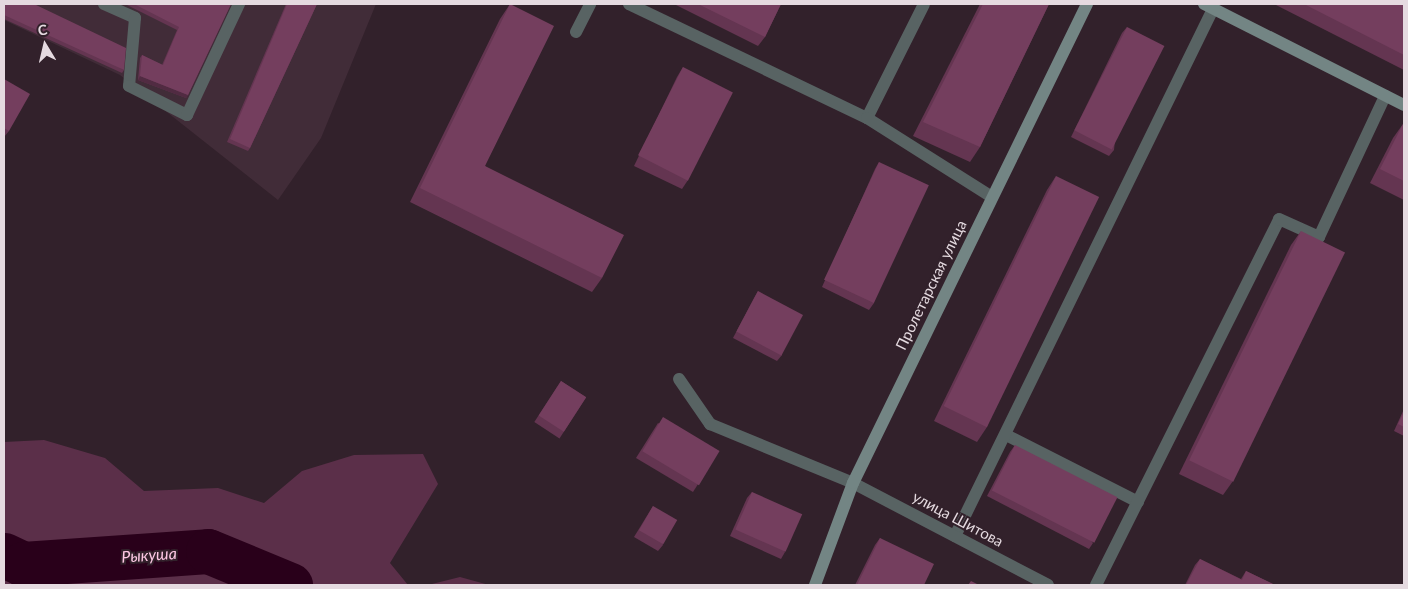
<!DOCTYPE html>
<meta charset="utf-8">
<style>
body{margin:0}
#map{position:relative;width:1408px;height:589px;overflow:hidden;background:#32212b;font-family:Lato,sans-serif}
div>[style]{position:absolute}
.built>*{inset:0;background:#412c38}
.green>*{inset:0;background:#5b2f49}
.river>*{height:45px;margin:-22.5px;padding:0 22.5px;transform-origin:22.5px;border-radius:22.5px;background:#29001a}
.lane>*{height:12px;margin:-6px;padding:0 6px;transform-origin:6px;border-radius:6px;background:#586363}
.street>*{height:12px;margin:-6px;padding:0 6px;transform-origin:6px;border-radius:6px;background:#586363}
.secondary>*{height:12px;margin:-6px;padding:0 6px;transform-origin:6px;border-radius:6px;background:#738584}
.wall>*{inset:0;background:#643551;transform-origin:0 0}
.shaded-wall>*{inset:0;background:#512b42}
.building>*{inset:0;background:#743e5e;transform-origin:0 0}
span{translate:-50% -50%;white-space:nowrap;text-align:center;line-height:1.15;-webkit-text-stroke:4px #32212b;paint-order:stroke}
.street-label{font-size:15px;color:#e5dae0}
.water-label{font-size:16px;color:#fdc8e4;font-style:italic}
.frame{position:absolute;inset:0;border:5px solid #e5dae0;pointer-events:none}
.north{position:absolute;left:20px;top:20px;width:50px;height:50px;-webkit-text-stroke:4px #32212b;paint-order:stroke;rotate:351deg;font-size:14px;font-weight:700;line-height:20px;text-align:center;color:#e5dae0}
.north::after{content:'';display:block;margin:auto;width:18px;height:22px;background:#e5dae0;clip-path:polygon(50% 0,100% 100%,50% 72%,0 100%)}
</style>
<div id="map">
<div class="built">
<i style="clip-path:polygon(4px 4px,376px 4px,321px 138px,278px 200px,120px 75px,4px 20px)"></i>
</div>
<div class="green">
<i style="clip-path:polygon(44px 440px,105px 458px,144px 491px,218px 488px,264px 503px,302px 471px,354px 455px,423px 454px,438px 484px,390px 563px,408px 585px,4px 585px,4px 442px)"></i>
<i style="clip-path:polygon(460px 577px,489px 585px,428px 585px)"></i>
</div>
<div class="river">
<i style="left:4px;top:555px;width:21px;rotate:25deg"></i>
<i style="left:23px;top:564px;width:185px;rotate:-4deg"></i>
<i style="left:208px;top:551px;width:89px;rotate:22.5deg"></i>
</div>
<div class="lane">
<i style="left:104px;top:4px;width:34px;rotate:24deg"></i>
<i style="left:135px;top:18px;width:68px;rotate:95deg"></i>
<i style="left:129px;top:86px;width:65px;rotate:26.6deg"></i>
<i style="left:187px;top:115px;width:123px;rotate:-64.9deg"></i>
<i style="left:629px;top:4px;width:264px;rotate:25.6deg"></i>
<i style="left:867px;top:118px;width:127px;rotate:-63.4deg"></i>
<i style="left:576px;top:32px;width:31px;rotate:-63deg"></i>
<i style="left:867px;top:118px;width:148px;rotate:32.3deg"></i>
<i style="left:679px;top:379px;width:55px;rotate:55.4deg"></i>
<i style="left:710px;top:424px;width:155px;rotate:22.4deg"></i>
<i style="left:1006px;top:435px;width:148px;rotate:26.9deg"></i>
<i style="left:955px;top:536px;width:587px;rotate:-63.92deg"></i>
<i style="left:1096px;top:585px;width:409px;rotate:-63.4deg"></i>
<i style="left:1279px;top:219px;width:44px;rotate:24.2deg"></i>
<i style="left:1319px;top:237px;width:156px;rotate:-64.9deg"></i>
</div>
<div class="street">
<i style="left:853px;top:483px;width:220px;rotate:27.6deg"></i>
</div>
<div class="secondary">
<i style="left:1204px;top:4px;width:224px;rotate:26.8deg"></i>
<i style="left:815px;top:585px;width:109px;rotate:-69.6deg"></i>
<i style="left:853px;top:483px;width:533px;rotate:-63.96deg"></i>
</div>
<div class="wall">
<i style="clip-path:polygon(4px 4px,124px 70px,122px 73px,4px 19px)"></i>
<i style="clip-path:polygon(125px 4px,231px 4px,188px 95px,186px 98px,138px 80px,140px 58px,142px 55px,162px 65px,177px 30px)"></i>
<i style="clip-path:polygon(286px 4px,317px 4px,250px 148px,248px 151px,227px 142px)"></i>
<i style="clip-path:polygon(510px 4px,485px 166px,602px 278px,592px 292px,410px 202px,500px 19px)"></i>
<i style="clip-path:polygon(674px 4px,781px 4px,765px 37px,758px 46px)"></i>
<i style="clip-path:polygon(980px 4px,1049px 4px,980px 147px,970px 162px,913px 136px)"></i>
<i style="clip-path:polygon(1274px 4px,1404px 4px,1404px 70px)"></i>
<i style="clip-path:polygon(1127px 27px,1114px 150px,1109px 156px,1071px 137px,1122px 33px)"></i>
<i style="clip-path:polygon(683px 67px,688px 180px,682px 189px,634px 166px,677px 77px)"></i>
<i style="clip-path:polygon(4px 79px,9px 131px,4px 137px)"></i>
<i style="clip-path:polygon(1403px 124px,1404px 125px,1404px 200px,1370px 183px,1393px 138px)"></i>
<i style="clip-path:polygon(879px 162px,874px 303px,869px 310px,822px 287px,875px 169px)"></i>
<i style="clip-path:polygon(1056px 176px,987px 427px,977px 442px,934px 421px,1047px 190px)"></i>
<i style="clip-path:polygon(1301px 231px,1233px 481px,1223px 495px,1179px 474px,1291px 245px)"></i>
<i style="clip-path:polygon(758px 291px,782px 355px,777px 361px,733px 338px,754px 298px)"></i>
<i style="left:561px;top:381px;width:30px;height:49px;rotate:33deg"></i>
<i style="clip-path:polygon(1404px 409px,1404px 436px,1394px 431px)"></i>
<i style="clip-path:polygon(658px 423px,719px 451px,693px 492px,636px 458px)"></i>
<i style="clip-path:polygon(1015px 445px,1093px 543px,1089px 549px,987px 496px,1010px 452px)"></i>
<i style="clip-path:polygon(752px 492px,785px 552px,781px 559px,730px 536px,747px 498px)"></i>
<i style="clip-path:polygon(653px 506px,663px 545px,658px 551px,634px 537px)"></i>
<i style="clip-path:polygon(880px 538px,924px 585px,855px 585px,875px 545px)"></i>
<i style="clip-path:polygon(1200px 559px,1241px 579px,1246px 571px,1275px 585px,1185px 585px,1195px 565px)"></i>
</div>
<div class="shaded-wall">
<i style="clip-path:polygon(140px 76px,188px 95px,186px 98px,138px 80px)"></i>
</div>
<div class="building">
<i style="clip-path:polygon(4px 4px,34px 4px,126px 48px,124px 70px,4px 15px)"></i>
<i style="clip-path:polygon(134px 4px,231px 4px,188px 95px,140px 76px,142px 55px,163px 65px,179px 27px)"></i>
<i style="clip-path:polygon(287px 4px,317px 4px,250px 148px,230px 139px)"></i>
<i style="clip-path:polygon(510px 4px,554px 26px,485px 166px,624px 235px,602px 278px,420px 188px)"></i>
<i style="clip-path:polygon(698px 4px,781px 4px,765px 37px)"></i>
<i style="clip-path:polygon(983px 4px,1049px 4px,980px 147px,923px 122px)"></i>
<i style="clip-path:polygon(1304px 4px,1404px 4px,1404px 55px)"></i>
<i style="left:1127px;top:27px;width:42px;height:116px;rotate:27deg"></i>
<i style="left:683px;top:67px;width:56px;height:99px;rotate:27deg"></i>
<i style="clip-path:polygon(4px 79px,30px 94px,9px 131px,4px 128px)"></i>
<i style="clip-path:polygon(1403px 124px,1404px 125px,1404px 181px,1380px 169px)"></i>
<i style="left:879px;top:162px;width:55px;height:130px;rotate:25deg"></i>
<i style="left:1056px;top:176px;width:48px;height:256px;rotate:26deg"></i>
<i style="left:1301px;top:231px;width:49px;height:255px;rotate:26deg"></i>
<i style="left:758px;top:291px;width:51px;height:46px;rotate:28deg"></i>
<i style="left:561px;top:381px;width:30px;height:41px;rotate:33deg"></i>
<i style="clip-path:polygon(1404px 412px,1404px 427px,1398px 424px)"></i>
<i style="left:663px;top:417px;width:66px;height:40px;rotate:31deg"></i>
<i style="left:1015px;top:445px;width:115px;height:51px;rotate:27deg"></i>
<i style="left:752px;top:492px;width:55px;height:41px;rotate:24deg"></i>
<i style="left:653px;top:506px;width:28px;height:28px;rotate:30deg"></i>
<i style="clip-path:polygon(880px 538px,934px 564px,924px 585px,857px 585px)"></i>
<i style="clip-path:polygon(1200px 559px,1242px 580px,1246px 571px,1275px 585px,1186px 585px)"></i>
<i style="clip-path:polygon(971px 581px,979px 585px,968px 585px)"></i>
</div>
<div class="street-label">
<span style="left:931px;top:285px;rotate:-64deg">Пролетарская улица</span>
<span style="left:958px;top:519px;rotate:28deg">улица Шитова</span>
</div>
<div class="water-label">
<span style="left:149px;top:555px;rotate:-4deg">Рыкуша</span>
</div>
<div class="frame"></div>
<div class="north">С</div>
</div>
